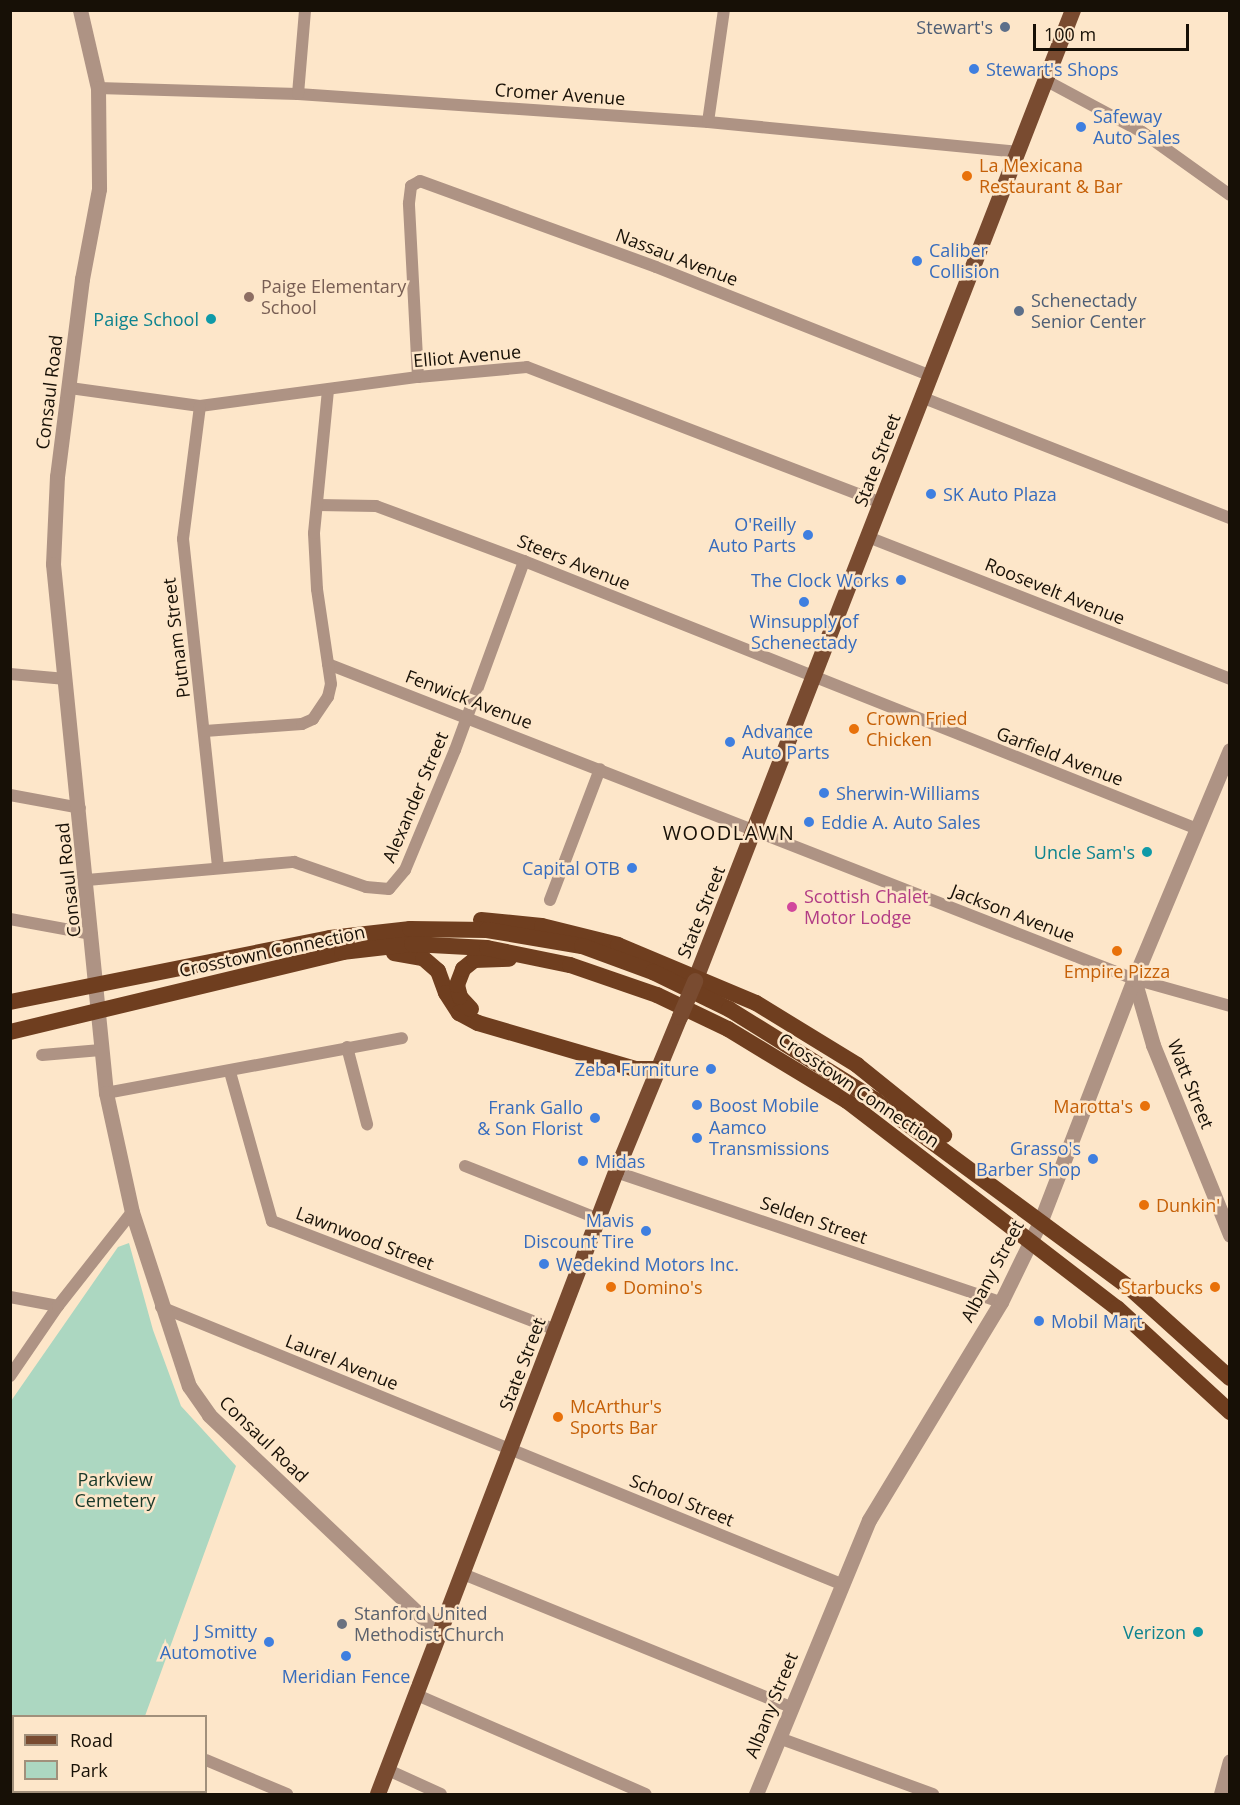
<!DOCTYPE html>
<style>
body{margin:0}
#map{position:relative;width:1240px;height:1805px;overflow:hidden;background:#fde6c9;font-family:"Open Sans",sans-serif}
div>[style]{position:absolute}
.green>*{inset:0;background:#acd7c1}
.minor>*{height:12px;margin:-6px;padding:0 6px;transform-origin:6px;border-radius:6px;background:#ae9384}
.tertiary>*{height:15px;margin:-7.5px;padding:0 7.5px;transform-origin:7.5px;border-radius:7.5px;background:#ae9384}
.primary>*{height:16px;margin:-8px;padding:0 8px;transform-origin:8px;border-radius:8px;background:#794b30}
.trunk>*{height:16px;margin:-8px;padding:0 8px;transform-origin:8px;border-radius:8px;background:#6f3e1f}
.primary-bridge>*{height:16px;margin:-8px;padding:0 8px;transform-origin:8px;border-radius:8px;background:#794b30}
.dots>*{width:16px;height:16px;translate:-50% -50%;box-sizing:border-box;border:3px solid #fde6c9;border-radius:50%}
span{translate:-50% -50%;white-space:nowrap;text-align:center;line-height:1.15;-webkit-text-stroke:5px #fde6c9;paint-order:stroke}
.service-label{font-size:18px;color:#4e5e75}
.right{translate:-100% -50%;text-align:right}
.left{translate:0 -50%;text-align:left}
.shop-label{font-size:18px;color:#366cbe}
.street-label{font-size:18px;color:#171006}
.food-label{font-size:18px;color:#c56008}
.education-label{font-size:18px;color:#785e54}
.culture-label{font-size:18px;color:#0d838f}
.hotel-label{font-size:18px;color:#b23c85}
.park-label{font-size:18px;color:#173728}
.worship-label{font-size:18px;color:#5b616d}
.neighbourhood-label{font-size:20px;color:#171006;letter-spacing:1.5px}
.frame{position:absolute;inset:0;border:12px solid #171006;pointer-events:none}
.legend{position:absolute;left:12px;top:1715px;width:195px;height:78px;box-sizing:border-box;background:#fde6c9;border:2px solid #a1907b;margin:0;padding:8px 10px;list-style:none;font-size:18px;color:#171006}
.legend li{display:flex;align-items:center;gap:12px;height:30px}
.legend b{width:30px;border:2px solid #a1907b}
.scale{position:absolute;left:1033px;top:24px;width:156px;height:27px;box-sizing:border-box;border:3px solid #171006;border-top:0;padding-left:8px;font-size:18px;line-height:21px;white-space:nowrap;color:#171006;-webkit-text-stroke:4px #fde6c9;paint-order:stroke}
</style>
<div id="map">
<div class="green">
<i style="clip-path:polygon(129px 1243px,153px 1330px,181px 1406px,236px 1466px,145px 1716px,14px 1716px,14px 1792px,118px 1792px,117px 1794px,11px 1794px,11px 1401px,118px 1247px)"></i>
</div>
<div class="minor">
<i style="left:1045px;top:80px;width:110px;rotate:28.2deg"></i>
<i style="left:1142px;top:132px;width:108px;rotate:35.6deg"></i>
<i style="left:98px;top:88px;width:200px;rotate:1.7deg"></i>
<i style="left:298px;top:94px;width:411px;rotate:3.9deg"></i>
<i style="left:708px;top:122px;width:310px;rotate:5.5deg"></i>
<i style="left:298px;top:94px;width:84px;rotate:-85.2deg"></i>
<i style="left:708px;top:122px;width:113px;rotate:-81.9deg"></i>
<i style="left:418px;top:377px;width:174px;rotate:-93deg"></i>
<i style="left:409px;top:203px;width:17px;rotate:-83deg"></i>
<i style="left:411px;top:186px;width:10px;rotate:-29deg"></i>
<i style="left:420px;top:181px;width:251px;rotate:20deg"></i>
<i style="left:656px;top:267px;width:294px;rotate:21.6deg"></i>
<i style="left:70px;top:388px;width:131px;rotate:7.9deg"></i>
<i style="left:200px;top:406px;width:220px;rotate:-7.6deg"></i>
<i style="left:418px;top:377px;width:109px;rotate:-5.2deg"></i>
<i style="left:527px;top:367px;width:380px;rotate:21deg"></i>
<i style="left:921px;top:397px;width:332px;rotate:21.4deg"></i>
<i style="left:200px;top:406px;width:134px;rotate:97.3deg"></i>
<i style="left:183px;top:539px;width:330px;rotate:83.9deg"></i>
<i style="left:318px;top:505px;width:58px;rotate:1deg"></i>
<i style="left:376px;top:506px;width:158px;rotate:20.4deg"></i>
<i style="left:524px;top:561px;width:722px;rotate:21.7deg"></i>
<i style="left:868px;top:537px;width:389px;rotate:21.4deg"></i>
<i style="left:328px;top:664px;width:865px;rotate:21.35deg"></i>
<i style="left:1134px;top:979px;width:100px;rotate:15.7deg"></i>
<i style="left:10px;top:674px;width:56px;rotate:5.1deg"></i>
<i style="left:205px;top:731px;width:97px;rotate:-4.1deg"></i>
<i style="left:302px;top:724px;width:12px;rotate:-24deg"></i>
<i style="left:313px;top:719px;width:27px;rotate:-56deg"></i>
<i style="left:328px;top:697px;width:13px;rotate:-77deg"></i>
<i style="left:331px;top:684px;width:96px;rotate:-98.4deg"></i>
<i style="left:317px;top:589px;width:56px;rotate:-93.1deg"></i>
<i style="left:314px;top:533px;width:144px;rotate:-84.4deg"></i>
<i style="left:10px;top:795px;width:71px;rotate:10.5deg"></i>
<i style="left:87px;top:880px;width:208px;rotate:-5deg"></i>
<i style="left:294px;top:862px;width:76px;rotate:19.1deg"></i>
<i style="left:366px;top:887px;width:23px;rotate:5deg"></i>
<i style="left:389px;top:889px;width:25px;rotate:-50deg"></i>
<i style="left:405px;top:870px;width:130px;rotate:-67.4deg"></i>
<i style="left:455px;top:750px;width:201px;rotate:-69.9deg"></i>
<i style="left:550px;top:900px;width:140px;rotate:-69.1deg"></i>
<i style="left:10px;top:919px;width:83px;rotate:10.4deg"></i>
<i style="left:347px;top:1047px;width:80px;rotate:75.4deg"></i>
<i style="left:42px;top:1055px;width:59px;rotate:-4.8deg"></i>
<i style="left:230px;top:1072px;width:155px;rotate:74.3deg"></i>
<i style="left:272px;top:1221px;width:304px;rotate:21deg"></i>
<i style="left:106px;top:1093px;width:301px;rotate:-10.5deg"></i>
<i style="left:465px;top:1166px;width:144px;rotate:21.6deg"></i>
<i style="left:616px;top:1172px;width:406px;rotate:18.7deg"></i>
<i style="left:10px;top:1297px;width:49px;rotate:10.6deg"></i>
<i style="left:161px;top:1307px;width:734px;rotate:22.16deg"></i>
<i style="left:10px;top:1376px;width:85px;rotate:-55.6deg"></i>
<i style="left:58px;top:1306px;width:120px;rotate:-51.8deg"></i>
<i style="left:463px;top:1574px;width:353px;rotate:22.1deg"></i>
<i style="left:417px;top:1695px;width:249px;rotate:23.4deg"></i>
<i style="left:779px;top:1738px;width:164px;rotate:20deg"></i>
<i style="left:206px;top:1760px;width:88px;rotate:22.8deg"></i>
<i style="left:388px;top:1770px;width:58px;rotate:24.4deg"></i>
<i style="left:180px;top:1794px;width:2px;rotate:-63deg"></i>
</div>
<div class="tertiary">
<i style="left:80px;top:10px;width:80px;rotate:77deg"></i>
<i style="left:98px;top:88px;width:101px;rotate:89.4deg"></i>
<i style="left:99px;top:189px;width:92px;rotate:100.7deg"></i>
<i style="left:82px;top:279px;width:199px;rotate:97.2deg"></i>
<i style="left:57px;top:476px;width:88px;rotate:92.6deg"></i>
<i style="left:53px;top:564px;width:532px;rotate:84.28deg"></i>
<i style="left:106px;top:1093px;width:122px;rotate:77.7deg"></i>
<i style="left:132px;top:1212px;width:183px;rotate:71.9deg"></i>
<i style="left:189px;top:1386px;width:35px;rotate:55deg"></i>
<i style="left:209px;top:1415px;width:318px;rotate:43.5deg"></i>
<i style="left:1134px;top:979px;width:69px;rotate:73.9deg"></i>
<i style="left:1153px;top:1045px;width:205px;rotate:67.9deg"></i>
<i style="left:756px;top:1794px;width:296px;rotate:-67.6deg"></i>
<i style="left:869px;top:1520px;width:255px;rotate:-58.8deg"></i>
<i style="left:1001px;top:1302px;width:91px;rotate:-64deg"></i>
<i style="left:1041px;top:1220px;width:258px;rotate:-68.9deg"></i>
<i style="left:1134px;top:979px;width:248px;rotate:-67.3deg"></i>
<i style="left:1221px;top:1794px;width:34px;rotate:-75deg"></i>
</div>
<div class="primary">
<i style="left:695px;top:981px;width:1042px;rotate:-68.73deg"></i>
<i style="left:378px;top:1794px;width:666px;rotate:-69.06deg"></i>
<i style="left:616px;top:1172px;width:168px;rotate:-67.6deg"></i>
</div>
<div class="trunk">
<i style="left:481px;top:920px;width:61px;rotate:5.6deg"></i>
<i style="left:542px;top:926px;width:78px;rotate:14deg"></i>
<i style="left:618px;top:945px;width:150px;rotate:22.8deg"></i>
<i style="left:756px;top:1003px;width:119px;rotate:31.5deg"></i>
<i style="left:857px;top:1065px;width:112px;rotate:38.8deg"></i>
<i style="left:394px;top:953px;width:29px;rotate:10deg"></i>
<i style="left:423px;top:958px;width:20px;rotate:41deg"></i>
<i style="left:438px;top:971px;width:23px;rotate:70deg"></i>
<i style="left:446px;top:993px;width:24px;rotate:57deg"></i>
<i style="left:459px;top:1013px;width:21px;rotate:28deg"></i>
<i style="left:478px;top:1023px;width:164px;rotate:16.3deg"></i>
<i style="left:635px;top:1069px;width:24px"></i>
<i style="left:10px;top:1002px;width:326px;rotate:-11.3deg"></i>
<i style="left:330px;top:938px;width:81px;rotate:-6.4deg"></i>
<i style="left:410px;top:929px;width:77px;rotate:0.7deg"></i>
<i style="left:487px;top:930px;width:96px;rotate:9.6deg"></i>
<i style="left:582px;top:946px;width:76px;rotate:20.1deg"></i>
<i style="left:653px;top:972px;width:85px;rotate:26deg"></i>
<i style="left:729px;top:1009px;width:172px;rotate:31.9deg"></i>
<i style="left:875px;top:1100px;width:318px;rotate:36.4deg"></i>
<i style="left:1131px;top:1289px;width:133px;rotate:42deg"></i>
<i style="left:471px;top:1009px;width:16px;rotate:-133deg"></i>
<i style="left:460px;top:997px;width:12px;rotate:-104deg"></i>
<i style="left:457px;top:985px;width:17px;rotate:-69deg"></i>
<i style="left:463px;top:969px;width:14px;rotate:-39deg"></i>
<i style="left:474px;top:960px;width:35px;rotate:-2deg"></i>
<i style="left:10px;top:1032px;width:342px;rotate:-13.5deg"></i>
<i style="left:342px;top:952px;width:70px;rotate:-6.5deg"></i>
<i style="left:412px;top:944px;width:75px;rotate:3.1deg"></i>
<i style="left:487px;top:948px;width:85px;rotate:11.6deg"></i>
<i style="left:570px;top:965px;width:92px;rotate:19deg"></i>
<i style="left:657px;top:995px;width:79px;rotate:25.6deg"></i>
<i style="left:728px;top:1029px;width:139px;rotate:31.2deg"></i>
<i style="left:847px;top:1101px;width:340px;rotate:37.5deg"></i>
<i style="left:1117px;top:1308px;width:154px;rotate:42.6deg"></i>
</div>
<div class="primary-bridge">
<i style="left:680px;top:1017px;width:39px;rotate:-67deg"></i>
</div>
<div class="dots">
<i style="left:1005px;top:27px;background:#5c6f8a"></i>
<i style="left:974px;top:69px;background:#3f7fe0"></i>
<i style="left:1081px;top:127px;background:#3f7fe0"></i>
<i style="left:967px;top:176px;background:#e8710a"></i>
<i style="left:917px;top:261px;background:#3f7fe0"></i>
<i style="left:249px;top:297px;background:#8d6e63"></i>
<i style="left:1019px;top:311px;background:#5c6f8a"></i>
<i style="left:211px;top:319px;background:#0f9aa8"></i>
<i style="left:931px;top:494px;background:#3f7fe0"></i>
<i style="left:808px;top:535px;background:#3f7fe0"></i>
<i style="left:901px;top:580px;background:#3f7fe0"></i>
<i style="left:804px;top:602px;background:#3f7fe0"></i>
<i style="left:854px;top:729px;background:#e8710a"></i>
<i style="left:730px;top:742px;background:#3f7fe0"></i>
<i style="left:824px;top:793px;background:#3f7fe0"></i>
<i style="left:809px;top:822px;background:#3f7fe0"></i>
<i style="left:1147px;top:852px;background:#0f9aa8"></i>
<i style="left:632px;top:868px;background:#3f7fe0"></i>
<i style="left:792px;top:907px;background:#d1479c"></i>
<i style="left:1117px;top:951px;background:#e8710a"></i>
<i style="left:711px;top:1069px;background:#3f7fe0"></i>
<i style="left:697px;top:1105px;background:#3f7fe0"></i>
<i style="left:1145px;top:1106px;background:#e8710a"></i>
<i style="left:595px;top:1118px;background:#3f7fe0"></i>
<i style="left:697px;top:1138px;background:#3f7fe0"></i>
<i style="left:1093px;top:1159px;background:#3f7fe0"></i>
<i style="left:583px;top:1161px;background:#3f7fe0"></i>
<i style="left:1144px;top:1205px;background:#e8710a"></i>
<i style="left:646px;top:1231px;background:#3f7fe0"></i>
<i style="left:544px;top:1264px;background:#3f7fe0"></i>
<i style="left:611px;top:1287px;background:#e8710a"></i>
<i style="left:1215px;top:1287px;background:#e8710a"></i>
<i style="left:1039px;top:1321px;background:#3f7fe0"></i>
<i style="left:558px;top:1417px;background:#e8710a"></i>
<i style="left:342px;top:1624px;background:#6b7280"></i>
<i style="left:1198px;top:1632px;background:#0f9aa8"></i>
<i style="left:269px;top:1642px;background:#3f7fe0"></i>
<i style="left:346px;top:1656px;background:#3f7fe0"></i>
</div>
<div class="service-label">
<span class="right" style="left:993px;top:27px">Stewart's</span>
<span class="left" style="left:1031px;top:311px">Schenectady<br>Senior Center</span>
</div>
<div class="shop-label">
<span class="left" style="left:986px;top:69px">Stewart's Shops</span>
<span class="left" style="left:1093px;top:127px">Safeway<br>Auto Sales</span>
<span class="left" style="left:929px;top:261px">Caliber<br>Collision</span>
<span class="left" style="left:943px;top:494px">SK Auto Plaza</span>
<span class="right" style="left:796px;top:535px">O'Reilly<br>Auto Parts</span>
<span class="right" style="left:889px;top:580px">The Clock Works</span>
<span style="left:804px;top:632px">Winsupply of<br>Schenectady</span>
<span class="left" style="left:742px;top:742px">Advance<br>Auto Parts</span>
<span class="left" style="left:836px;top:793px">Sherwin-Williams</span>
<span class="left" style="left:821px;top:822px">Eddie A. Auto Sales</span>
<span class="right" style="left:620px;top:868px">Capital OTB</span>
<span class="right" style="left:699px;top:1069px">Zeba Furniture</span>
<span class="left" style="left:709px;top:1105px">Boost Mobile</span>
<span class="right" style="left:583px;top:1118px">Frank Gallo<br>&amp; Son Florist</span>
<span class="left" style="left:709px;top:1138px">Aamco<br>Transmissions</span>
<span class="right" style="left:1081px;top:1159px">Grasso's<br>Barber Shop</span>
<span class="left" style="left:595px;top:1161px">Midas</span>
<span class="right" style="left:634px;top:1231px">Mavis<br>Discount Tire</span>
<span class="left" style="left:556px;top:1264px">Wedekind Motors Inc.</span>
<span class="left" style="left:1051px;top:1321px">Mobil Mart</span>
<span class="right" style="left:257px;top:1642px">J Smitty<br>Automotive</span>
<span style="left:346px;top:1676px">Meridian Fence</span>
</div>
<div class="street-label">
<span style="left:560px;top:94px;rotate:4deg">Cromer Avenue</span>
<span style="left:677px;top:257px;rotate:21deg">Nassau Avenue</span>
<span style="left:467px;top:356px;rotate:-5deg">Elliot Avenue</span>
<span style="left:49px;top:392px;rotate:-83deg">Consaul Road</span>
<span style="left:877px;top:460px;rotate:-69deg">State Street</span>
<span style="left:574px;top:562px;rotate:22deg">Steers Avenue</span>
<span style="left:1055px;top:591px;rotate:22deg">Roosevelt Avenue</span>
<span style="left:176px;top:638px;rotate:-97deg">Putnam Street</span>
<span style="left:469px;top:699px;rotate:21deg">Fenwick Avenue</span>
<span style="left:1060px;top:756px;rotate:21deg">Garfield Avenue</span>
<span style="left:415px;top:797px;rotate:-67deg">Alexander Street</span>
<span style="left:68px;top:880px;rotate:-96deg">Consaul Road</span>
<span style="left:701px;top:912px;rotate:-68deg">State Street</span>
<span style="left:1013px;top:913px;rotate:21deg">Jackson Avenue</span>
<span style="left:272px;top:951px;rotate:-12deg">Crosstown Connection</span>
<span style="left:1191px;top:1084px;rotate:68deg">Watt Street</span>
<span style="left:859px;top:1090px;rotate:34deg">Crosstown Connection</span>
<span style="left:814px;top:1220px;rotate:19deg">Selden Street</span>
<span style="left:365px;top:1238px;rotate:21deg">Lawnwood Street</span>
<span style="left:992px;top:1271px;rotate:-62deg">Albany Street</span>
<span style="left:342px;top:1362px;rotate:22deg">Laurel Avenue</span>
<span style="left:522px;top:1364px;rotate:-69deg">State Street</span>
<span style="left:264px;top:1439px;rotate:44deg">Consaul Road</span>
<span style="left:682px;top:1500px;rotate:22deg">School Street</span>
<span style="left:771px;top:1705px;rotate:-68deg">Albany Street</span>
</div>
<div class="food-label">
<span class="left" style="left:979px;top:176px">La Mexicana<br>Restaurant &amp; Bar</span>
<span class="left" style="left:866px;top:729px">Crown Fried<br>Chicken</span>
<span style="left:1117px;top:971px">Empire Pizza</span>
<span class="right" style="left:1133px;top:1106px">Marotta's</span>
<span class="left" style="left:1156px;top:1205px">Dunkin'</span>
<span class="left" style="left:623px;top:1287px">Domino's</span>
<span class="right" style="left:1203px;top:1287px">Starbucks</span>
<span class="left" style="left:570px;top:1417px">McArthur's<br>Sports Bar</span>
</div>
<div class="education-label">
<span class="left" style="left:261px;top:297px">Paige Elementary<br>School</span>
</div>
<div class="culture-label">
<span class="right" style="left:199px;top:319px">Paige School</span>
<span class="right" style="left:1135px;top:852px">Uncle Sam's</span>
<span class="right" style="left:1186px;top:1632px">Verizon</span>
</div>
<div class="hotel-label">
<span class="left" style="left:804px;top:907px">Scottish Chalet<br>Motor Lodge</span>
</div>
<div class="park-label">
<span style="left:115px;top:1490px">Parkview<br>Cemetery</span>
</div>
<div class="worship-label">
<span class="left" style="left:354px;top:1624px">Stanford United<br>Methodist Church</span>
</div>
<div class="neighbourhood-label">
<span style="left:729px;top:832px">WOODLAWN</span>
</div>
<div class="frame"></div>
<ul class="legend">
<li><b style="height:8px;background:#794b30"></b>Road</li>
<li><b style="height:16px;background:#acd7c1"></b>Park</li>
</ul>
<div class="scale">100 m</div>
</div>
